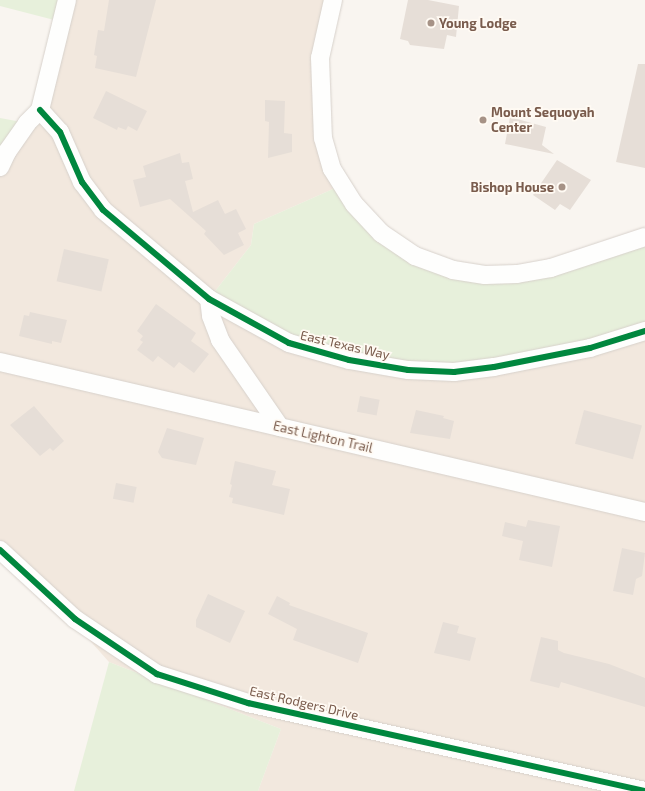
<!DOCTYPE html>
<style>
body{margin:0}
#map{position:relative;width:645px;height:791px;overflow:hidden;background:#f9f5f0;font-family:"Exo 2",sans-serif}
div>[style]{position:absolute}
.residential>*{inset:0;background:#f2e8de}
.green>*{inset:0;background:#e7f0db}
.building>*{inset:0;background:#e6ded7;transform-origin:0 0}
.roads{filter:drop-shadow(0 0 1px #d7d1cb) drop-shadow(0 0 1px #d7d1cb)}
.street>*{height:18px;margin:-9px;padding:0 9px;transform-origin:9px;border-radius:9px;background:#fefefd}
.cycleway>*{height:6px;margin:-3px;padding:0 3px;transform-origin:3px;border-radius:3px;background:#00873e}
.dots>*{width:11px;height:11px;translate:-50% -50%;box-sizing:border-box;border:2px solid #fffaf3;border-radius:50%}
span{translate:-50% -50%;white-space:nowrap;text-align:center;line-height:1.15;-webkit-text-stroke:3.5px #fffaf3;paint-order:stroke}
.poi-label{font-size:13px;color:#7a5c4d;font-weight:700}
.left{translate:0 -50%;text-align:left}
.right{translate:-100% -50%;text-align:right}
.street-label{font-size:13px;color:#7a5c4d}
</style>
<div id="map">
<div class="residential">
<i style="clip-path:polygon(67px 0,333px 0,320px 103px,342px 185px,254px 224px,251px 245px,209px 299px,645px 331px,645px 791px,258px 791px,281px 729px,109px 662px,0 540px,0 167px,27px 123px)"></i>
</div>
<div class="green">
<i style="clip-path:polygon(0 0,67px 0,62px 22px,0 6px)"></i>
<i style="clip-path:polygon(0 118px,27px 123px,0 167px)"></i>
<i style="clip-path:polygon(342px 185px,381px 233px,485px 275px,645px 237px,645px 331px,494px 367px,349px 360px,209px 299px,251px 245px,254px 224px)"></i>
<i style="clip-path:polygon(109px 662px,281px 729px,258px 791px,74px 791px)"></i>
</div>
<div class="building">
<i style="clip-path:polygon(109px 0,156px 0,136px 77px,95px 68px,97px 56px,94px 55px,98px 30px,104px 31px)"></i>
<i style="clip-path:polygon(408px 0,428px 0,459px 6px,456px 37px,447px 35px,444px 49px,410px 45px,408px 41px,400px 39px)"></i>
<i style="clip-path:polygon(638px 64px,645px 64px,645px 168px,616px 162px)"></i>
<i style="clip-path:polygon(106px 91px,147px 111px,137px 131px,128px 126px,126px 130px,118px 127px,117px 130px,93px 118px)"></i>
<i style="clip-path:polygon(265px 100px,285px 101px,284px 133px,292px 134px,292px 152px,268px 158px,269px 122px,265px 121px)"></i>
<i style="clip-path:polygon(510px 117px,546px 127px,542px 145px,554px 154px,505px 144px)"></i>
<i style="clip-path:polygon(180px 153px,182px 163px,189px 162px,193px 179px,185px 181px,193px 212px,218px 200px,225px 214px,236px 209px,246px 229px,238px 233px,244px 245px,224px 255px,204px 234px,206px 231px,170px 199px,140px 207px,133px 180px,146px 177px,143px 166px)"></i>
<i style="clip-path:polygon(557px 160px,591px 180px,570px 210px,560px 204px,555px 210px,533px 195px)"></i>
<i style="left:64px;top:249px;width:46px;height:33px;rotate:13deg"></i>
<i style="clip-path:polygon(156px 304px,196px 333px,191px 341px,209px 354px,194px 373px,179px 362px,174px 368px,158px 356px,153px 362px,137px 350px,143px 342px,140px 340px,143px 336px,137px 331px)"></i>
<i style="clip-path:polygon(30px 312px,67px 320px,61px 343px,52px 341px,52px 344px,19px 336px,24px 315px,29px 316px)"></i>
<i style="left:360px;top:396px;width:20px;height:16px;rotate:11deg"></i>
<i style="clip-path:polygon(34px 406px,64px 441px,53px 451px,50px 448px,40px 456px,10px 425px)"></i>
<i style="clip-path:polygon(416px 410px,444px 416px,443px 418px,454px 421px,450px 439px,410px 433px)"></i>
<i style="left:584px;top:410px;width:60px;height:35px;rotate:15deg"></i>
<i style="clip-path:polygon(167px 428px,204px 438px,196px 465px,162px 458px,158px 452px)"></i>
<i style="clip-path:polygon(235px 461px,276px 471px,272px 485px,290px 489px,284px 515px,232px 503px,233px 498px,229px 497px,232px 485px,230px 484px)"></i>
<i style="left:116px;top:483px;width:21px;height:16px;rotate:11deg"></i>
<i style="clip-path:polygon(528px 520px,560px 526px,552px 567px,519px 560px,523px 541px,502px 536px,505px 522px,526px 527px)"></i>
<i style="clip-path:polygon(622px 548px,645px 553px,642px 576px,636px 579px,633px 595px,613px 591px)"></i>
<i style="clip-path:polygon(208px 594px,245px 611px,230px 643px,196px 627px,196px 620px)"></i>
<i style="clip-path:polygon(277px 596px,290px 603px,289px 605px,368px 633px,358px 663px,293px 640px,297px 629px,268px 614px)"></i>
<i style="clip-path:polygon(443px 622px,459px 626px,457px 633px,476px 638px,470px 661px,434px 653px)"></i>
<i style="clip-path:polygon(541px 637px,558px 641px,558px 650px,564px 653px,609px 664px,645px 678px,645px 707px,561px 682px,559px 688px,530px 681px)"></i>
</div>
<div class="roads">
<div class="street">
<i style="left:333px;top:0;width:59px;rotate:102.6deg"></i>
<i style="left:320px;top:58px;width:80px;rotate:87.9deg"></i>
<i style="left:323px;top:138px;width:32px;rotate:74deg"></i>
<i style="left:332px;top:169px;width:41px;rotate:57.8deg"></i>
<i style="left:354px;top:204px;width:40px;rotate:47deg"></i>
<i style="left:381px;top:233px;width:41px;rotate:34.1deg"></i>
<i style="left:415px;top:256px;width:40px;rotate:20.2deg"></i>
<i style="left:453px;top:270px;width:32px;rotate:9deg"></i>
<i style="left:485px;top:275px;width:32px;rotate:-2deg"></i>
<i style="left:517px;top:274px;width:35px;rotate:-10deg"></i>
<i style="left:551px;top:268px;width:99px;rotate:-18.3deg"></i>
<i style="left:40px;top:110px;width:30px;rotate:48deg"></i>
<i style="left:60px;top:132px;width:55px;rotate:66.3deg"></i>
<i style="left:82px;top:182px;width:35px;rotate:53deg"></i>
<i style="left:103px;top:210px;width:138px;rotate:40deg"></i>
<i style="left:209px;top:299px;width:91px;rotate:28.8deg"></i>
<i style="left:289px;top:343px;width:62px;rotate:15.8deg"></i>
<i style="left:349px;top:360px;width:60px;rotate:9.6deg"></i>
<i style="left:408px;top:370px;width:46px;rotate:2.5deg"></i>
<i style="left:454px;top:372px;width:40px;rotate:-7.1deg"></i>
<i style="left:494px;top:367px;width:98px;rotate:-11.2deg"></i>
<i style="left:590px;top:348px;width:58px;rotate:-17.2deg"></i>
<i style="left:0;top:167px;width:17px;rotate:-65deg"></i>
<i style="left:7px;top:152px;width:35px;rotate:-55deg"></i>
<i style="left:27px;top:123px;width:18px;rotate:-45deg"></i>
<i style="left:40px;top:110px;width:113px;rotate:-76.2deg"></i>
<i style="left:209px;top:299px;width:17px;rotate:83deg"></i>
<i style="left:211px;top:316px;width:26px;rotate:69deg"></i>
<i style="left:220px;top:340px;width:106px;rotate:55.4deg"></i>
<i style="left:0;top:362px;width:662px;rotate:13.09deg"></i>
<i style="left:0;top:550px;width:102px;rotate:42.6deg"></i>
<i style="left:75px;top:619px;width:99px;rotate:33.9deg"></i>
<i style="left:157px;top:674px;width:96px;rotate:17.7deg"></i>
<i style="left:248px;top:703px;width:406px;rotate:12.5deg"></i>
</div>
</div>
<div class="cycleway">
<i style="left:40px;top:110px;width:30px;rotate:48deg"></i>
<i style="left:60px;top:132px;width:55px;rotate:66.3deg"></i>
<i style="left:82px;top:182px;width:35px;rotate:53deg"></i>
<i style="left:103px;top:210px;width:138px;rotate:40deg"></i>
<i style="left:209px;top:299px;width:91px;rotate:28.8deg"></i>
<i style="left:289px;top:343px;width:62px;rotate:15.8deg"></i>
<i style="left:349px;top:360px;width:60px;rotate:9.6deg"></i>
<i style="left:408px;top:370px;width:46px;rotate:2.5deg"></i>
<i style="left:454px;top:372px;width:40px;rotate:-7.1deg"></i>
<i style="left:494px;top:367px;width:98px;rotate:-11.2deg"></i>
<i style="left:590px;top:348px;width:58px;rotate:-17.2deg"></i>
<i style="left:0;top:550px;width:102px;rotate:42.6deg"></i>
<i style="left:75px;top:619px;width:99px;rotate:33.9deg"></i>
<i style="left:157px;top:674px;width:96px;rotate:17.7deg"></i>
<i style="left:248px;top:703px;width:406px;rotate:12.5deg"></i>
</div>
<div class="dots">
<i style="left:431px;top:23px;background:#a69286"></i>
<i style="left:483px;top:120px;background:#a69286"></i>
<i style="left:562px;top:187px;background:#a69286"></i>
</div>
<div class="poi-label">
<span class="left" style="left:439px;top:23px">Young Lodge</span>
<span class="left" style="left:491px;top:120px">Mount Sequoyah<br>Center</span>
<span class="right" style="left:554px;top:187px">Bishop House</span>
</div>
<div class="street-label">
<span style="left:345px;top:345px;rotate:13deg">East Texas Way</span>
<span style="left:323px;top:437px;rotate:13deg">East Lighton Trail</span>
<span style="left:304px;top:703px;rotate:13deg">East Rodgers Drive</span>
</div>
</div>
